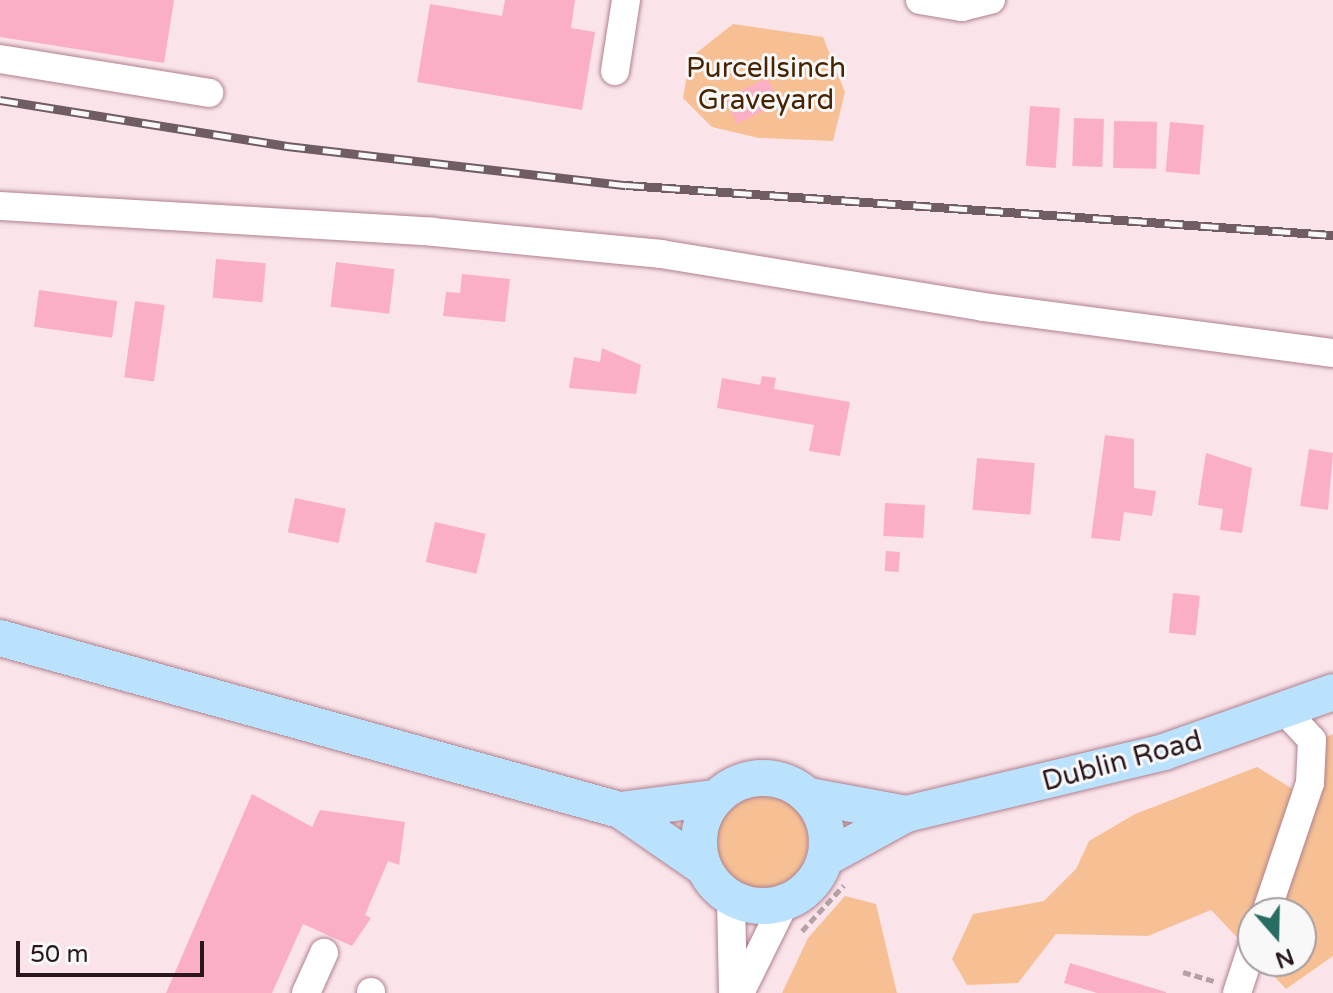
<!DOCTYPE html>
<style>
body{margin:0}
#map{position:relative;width:1333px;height:993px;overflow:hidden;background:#fae4ea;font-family:"Varela Round",sans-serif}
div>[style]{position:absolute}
.green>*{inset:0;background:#f6c094}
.round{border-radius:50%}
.building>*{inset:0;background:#fbafc5;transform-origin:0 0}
.path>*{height:5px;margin-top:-2.5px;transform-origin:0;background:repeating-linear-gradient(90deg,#b5a0a6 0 8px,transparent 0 12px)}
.roads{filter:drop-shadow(0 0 2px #b0808d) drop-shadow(0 0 2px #b0808d)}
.minor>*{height:28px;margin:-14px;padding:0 14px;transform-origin:14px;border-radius:14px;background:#fff}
.major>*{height:36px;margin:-18px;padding:0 18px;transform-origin:18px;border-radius:18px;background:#bae2fd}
.major>.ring{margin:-18px;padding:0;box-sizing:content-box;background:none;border:36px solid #bae2fd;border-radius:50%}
.rail>*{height:9px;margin-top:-4.5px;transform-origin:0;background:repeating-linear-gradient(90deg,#f8f8f8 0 18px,#705d63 0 36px);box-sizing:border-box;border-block:2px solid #705d63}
span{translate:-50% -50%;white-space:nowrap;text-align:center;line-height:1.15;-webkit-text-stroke:6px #f8f8f8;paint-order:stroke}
.park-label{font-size:28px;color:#472300}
.street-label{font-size:28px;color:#29171d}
.north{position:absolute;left:1237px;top:897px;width:80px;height:80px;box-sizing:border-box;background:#f8f8f8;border:2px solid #a59ea0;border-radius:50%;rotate:160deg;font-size:22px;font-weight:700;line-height:32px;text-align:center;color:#29171d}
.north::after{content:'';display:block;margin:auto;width:28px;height:36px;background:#276d62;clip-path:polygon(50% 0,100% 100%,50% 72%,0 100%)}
.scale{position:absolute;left:16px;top:941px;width:188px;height:36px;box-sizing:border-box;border:4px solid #29171d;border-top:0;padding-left:10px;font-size:24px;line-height:28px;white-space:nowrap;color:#29171d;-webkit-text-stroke:6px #f8f8f8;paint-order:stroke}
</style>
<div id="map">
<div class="green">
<i style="clip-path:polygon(733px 24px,823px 37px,845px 92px,833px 141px,759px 138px,712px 127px,683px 98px,690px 58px)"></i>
<i style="clip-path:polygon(1333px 734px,1333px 956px,1286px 989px,1260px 961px,1301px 961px,1301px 913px,1253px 913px,1253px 954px,1211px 910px,1148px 936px,1056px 934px,1018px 983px,967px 985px,952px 959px,973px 914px,1044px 901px,1076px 869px,1089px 841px,1135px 814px,1257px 767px,1299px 793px,1314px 742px)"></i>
<i class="round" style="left:710px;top:792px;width:98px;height:98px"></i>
<i style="clip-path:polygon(845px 896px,876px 904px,897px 993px,782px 993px,808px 938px)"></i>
</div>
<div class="building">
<i style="clip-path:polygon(0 0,174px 0,164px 63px,0 37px)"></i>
<i style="clip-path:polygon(505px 0,575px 0,571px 28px,595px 32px,582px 110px,417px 82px,430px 4px,502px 16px)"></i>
<i style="left:767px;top:78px;width:28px;height:47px;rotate:64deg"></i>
<i style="left:1030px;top:106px;width:30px;height:60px;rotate:4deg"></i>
<i style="left:1074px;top:118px;width:30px;height:48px;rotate:2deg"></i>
<i style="left:1114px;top:121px;width:43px;height:47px;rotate:1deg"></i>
<i style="left:1170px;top:122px;width:34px;height:50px;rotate:5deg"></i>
<i style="left:216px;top:259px;width:50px;height:39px;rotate:5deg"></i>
<i style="left:336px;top:262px;width:59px;height:45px;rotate:7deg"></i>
<i style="clip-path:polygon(462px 274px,510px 279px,505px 322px,443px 316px,446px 292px,460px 293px)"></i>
<i style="left:39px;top:290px;width:79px;height:37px;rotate:8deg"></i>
<i style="left:135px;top:301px;width:30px;height:77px;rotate:8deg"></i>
<i style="clip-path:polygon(602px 348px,641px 365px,636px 394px,569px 388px,574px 357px,600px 362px)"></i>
<i style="clip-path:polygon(762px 376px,776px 378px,774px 389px,850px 402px,840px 456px,809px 451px,814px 425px,717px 408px,722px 378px,760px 385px)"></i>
<i style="clip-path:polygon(1105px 435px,1134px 439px,1134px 488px,1156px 491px,1152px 516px,1124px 512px,1120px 541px,1091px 538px)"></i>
<i style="clip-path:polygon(1309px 449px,1333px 453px,1328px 510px,1300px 506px)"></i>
<i style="clip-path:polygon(1206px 453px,1252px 468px,1242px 533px,1220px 530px,1223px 509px,1198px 505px)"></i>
<i style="left:977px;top:458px;width:58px;height:52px;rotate:5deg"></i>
<i style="left:295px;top:498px;width:52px;height:35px;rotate:12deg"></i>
<i style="left:885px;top:503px;width:40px;height:33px;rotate:3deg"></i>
<i style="left:435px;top:522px;width:52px;height:41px;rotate:13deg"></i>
<i style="left:886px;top:551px;width:14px;height:20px;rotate:4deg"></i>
<i style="left:1173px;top:593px;width:27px;height:40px;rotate:6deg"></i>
<i style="clip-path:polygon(252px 794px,312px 827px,320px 810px,405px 822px,399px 865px,388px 861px,365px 915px,371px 918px,352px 946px,303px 924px,272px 993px,166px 993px)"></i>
<i style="clip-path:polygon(1070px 963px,1166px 992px,1166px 993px,1097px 993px,1064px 983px)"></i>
</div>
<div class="path">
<i style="left:802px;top:931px;width:62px;rotate:-47.6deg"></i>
<i style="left:1183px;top:972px;width:32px;rotate:16deg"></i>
</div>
<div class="roads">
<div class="minor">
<i style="left:920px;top:0;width:43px;rotate:9.5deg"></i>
<i style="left:962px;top:7px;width:30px;rotate:-14deg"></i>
<i style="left:0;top:59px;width:212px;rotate:9.2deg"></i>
<i style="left:615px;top:71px;width:72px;rotate:-81.2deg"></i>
<i style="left:0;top:206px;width:434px;rotate:3.4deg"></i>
<i style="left:433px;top:232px;width:229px;rotate:5.5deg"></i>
<i style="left:661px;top:254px;width:326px;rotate:9.3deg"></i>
<i style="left:983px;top:307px;width:353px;rotate:7.5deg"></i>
<i style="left:731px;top:898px;width:95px;rotate:88.8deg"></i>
<i style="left:1266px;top:913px;width:137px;rotate:-71.3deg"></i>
<i style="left:1310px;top:783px;width:43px;rotate:-87.3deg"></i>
<i style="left:1312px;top:740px;width:38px;rotate:-133deg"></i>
<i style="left:306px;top:993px;width:44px;rotate:-65.8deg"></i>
<i style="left:371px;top:993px;width:1px;rotate:-90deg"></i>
<i style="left:740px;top:993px;width:102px;rotate:-63.7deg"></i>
<i style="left:1237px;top:993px;width:52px;rotate:-71.9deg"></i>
</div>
<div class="major">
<i style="left:0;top:638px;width:643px;rotate:15.51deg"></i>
<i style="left:620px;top:810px;width:102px;rotate:34.6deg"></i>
<i class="ring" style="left:699px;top:778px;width:92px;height:92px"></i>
<i style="left:809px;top:796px;width:99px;rotate:10.5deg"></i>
<i style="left:620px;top:810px;width:96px;rotate:-7.2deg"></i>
<i style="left:826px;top:858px;width:91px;rotate:-28.8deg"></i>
<i style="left:906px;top:814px;width:265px;rotate:-13.5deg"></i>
<i style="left:1164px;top:752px;width:179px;rotate:-19.5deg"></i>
</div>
</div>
<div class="rail">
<i style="left:0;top:100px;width:291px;rotate:9.1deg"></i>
<i style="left:287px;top:146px;width:341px;rotate:6.6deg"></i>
<i style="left:626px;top:185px;width:709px;rotate:4.05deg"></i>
</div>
<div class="park-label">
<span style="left:766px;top:84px">Purcellsinch<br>Graveyard</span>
</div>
<div class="street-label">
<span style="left:1122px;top:761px;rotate:-15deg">Dublin Road</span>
</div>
<div class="north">N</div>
<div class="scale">50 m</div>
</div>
